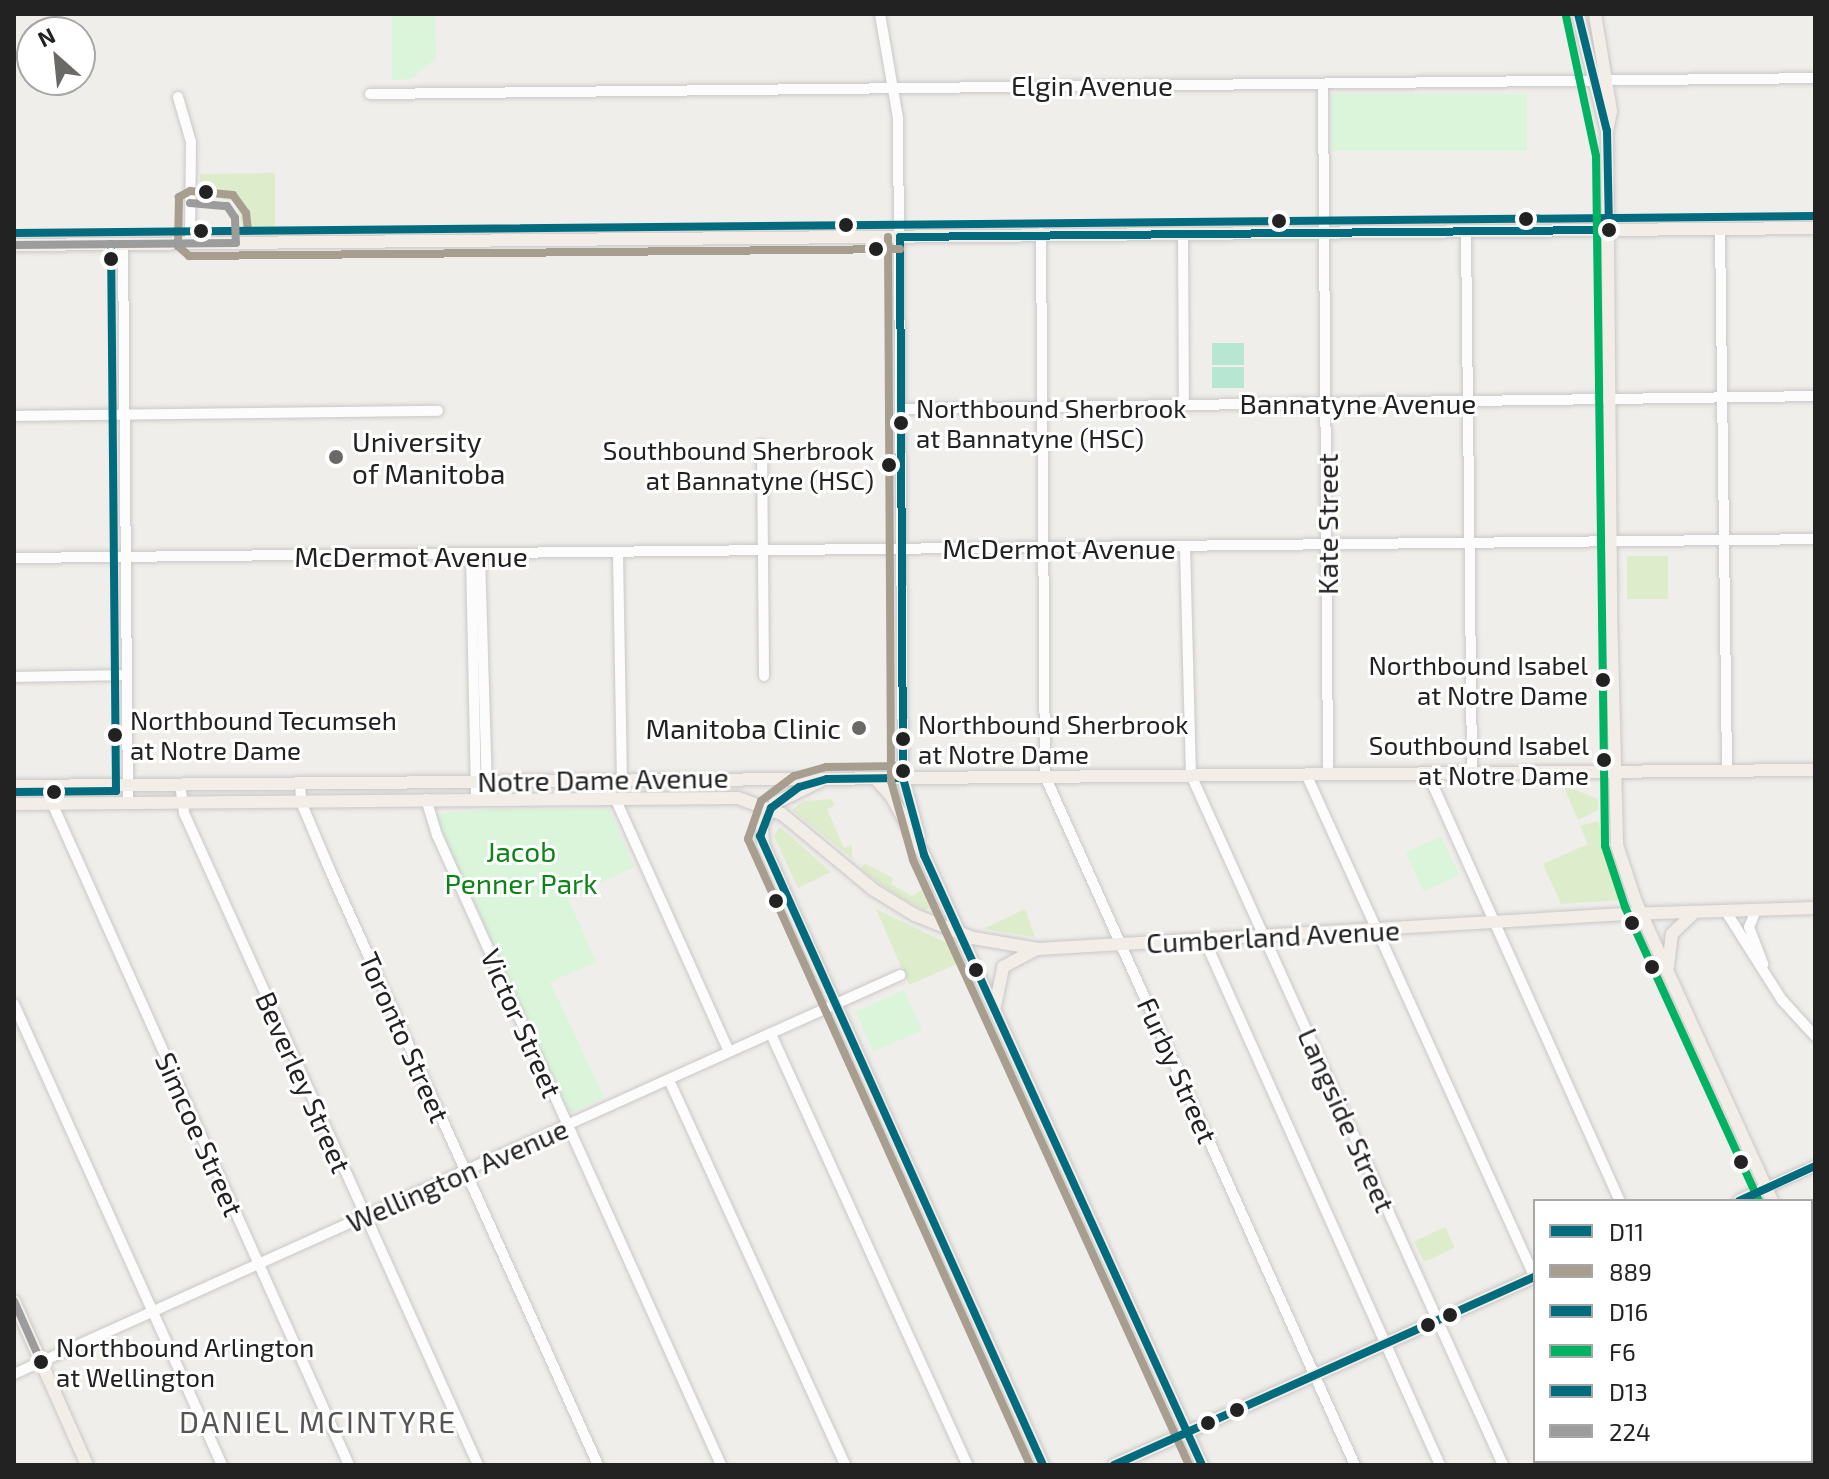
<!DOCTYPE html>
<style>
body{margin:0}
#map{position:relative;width:1829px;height:1479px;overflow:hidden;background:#f0eeeb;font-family:"Exo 2",sans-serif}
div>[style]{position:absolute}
.grass>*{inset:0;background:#ddeccb;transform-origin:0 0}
.park>*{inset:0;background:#daf5da;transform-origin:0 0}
.pitch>*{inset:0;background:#b7e6d2;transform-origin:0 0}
.roads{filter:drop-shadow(0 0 2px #c9c8c7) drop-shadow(0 0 2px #c9c8c7)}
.minor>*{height:10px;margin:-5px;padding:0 5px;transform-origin:5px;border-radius:5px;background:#fdfcfc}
.major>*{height:12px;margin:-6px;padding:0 6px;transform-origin:6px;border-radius:6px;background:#f3ede7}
.bus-1>*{height:8px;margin:-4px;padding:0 4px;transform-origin:4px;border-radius:4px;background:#026c7e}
.bus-2>*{height:8px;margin:-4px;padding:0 4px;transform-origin:4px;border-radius:4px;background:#a79e8f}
.bus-3>*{height:8px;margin:-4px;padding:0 4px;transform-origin:4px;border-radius:4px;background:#026c7e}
.bus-4>*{height:8px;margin:-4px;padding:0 4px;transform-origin:4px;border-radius:4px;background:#00b262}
.bus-5>*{height:8px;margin:-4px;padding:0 4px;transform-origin:4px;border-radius:4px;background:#026c7e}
.bus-6>*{height:8px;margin:-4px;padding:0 4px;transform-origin:4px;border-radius:4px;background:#9c9c9c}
.dots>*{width:22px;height:22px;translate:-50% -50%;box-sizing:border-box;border:4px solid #fff;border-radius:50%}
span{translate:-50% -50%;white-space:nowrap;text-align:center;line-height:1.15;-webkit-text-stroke:6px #fff;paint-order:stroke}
.bus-label{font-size:26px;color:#222}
.left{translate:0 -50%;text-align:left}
.right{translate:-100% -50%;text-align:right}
.street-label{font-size:28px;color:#222}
.poi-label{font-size:28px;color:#222}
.park-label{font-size:28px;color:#0c8416}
.neighbourhood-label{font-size:30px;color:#555;letter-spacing:2px}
.frame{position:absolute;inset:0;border:16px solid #222;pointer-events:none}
.legend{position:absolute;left:1533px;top:1199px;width:280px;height:264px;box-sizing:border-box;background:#fff;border:2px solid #a7a7a7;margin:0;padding:10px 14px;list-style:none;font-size:24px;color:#222}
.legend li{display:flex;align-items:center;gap:16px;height:40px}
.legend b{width:40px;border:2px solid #a7a7a7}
.north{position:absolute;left:16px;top:16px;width:80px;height:80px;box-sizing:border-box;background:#fff;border:2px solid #a7a7a7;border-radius:50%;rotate:333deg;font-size:22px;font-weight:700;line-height:32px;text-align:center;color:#222}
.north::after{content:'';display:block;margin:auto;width:28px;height:36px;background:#6a6968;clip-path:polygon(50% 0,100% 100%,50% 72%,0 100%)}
</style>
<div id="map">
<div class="grass">
<i style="clip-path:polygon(275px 173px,275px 229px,244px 230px,235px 201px,200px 196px,200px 174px)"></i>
<i style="left:1627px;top:556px;width:41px;height:43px"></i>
<i style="clip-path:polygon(1563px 785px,1598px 799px,1598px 810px,1578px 820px)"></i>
<i style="clip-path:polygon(832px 799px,834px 806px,827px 809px,844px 848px,852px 845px,852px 858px,792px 810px,804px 801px)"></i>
<i style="clip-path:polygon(1598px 821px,1622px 900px,1561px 904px,1543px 864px,1588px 844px,1580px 826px)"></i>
<i style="clip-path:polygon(779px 827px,787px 833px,831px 872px,798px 888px,774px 836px)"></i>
<i style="clip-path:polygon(864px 863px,893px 878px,891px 884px,912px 896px,924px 889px,933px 908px,924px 910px,898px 896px,861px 870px)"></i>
<i style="clip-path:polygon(876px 909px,949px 944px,959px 963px,909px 985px)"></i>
<i style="clip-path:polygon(1025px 909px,1035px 937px,985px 929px,985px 928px)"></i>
<i style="left:1445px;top:1227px;width:23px;height:34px;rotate:65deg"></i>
</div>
<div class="park">
<i style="clip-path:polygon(392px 14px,435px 14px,436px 58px,411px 79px,392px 80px)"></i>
<i style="left:1331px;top:94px;width:196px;height:57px"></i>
<i style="clip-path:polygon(494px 809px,609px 809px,634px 867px,568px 898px,596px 962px,550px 982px,604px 1097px,570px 1113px,434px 814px)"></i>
<i style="left:1441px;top:836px;width:43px;height:39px;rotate:65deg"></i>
<i style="left:904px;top:990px;width:44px;height:53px;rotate:66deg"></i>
</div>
<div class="pitch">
<i style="left:1244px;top:343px;width:22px;height:32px;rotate:90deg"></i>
<i style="left:1212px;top:367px;width:32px;height:21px"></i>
</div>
<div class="roads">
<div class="minor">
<i style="left:880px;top:14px;width:106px;rotate:80.2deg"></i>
<i style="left:898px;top:118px;width:660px;rotate:89.57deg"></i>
<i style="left:1323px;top:84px;width:689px;rotate:89.58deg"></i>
<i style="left:370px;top:94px;width:1445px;rotate:-0.63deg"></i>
<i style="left:178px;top:97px;width:47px;rotate:73.9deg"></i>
<i style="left:191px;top:142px;width:102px;rotate:90.6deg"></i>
<i style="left:1720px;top:228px;width:542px;rotate:89.26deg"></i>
<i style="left:1466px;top:231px;width:541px;rotate:89.36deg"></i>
<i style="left:1041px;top:233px;width:543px;rotate:89.58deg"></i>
<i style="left:1045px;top:776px;width:756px;rotate:65.78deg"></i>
<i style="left:1183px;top:233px;width:171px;rotate:89.7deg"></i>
<i style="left:123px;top:244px;width:559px;rotate:89.49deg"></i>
<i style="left:901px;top:409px;width:914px;rotate:-0.81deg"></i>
<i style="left:14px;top:416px;width:424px;rotate:-0.7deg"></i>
<i style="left:762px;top:445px;width:231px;rotate:89.5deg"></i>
<i style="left:1185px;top:547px;width:228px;rotate:88.5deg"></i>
<i style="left:1191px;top:775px;width:757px;rotate:65.67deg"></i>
<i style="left:618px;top:554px;width:224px;rotate:89deg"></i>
<i style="left:471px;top:555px;width:243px;rotate:88.8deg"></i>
<i style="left:480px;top:555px;width:243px;rotate:88.3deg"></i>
<i style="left:14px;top:558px;width:1801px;rotate:-0.6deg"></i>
<i style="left:14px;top:677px;width:113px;rotate:-1deg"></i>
<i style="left:1427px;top:772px;width:470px;rotate:65.8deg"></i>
<i style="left:1306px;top:774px;width:554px;rotate:65.56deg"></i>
<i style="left:300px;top:782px;width:20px;rotate:87deg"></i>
<i style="left:301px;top:802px;width:79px;rotate:67deg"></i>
<i style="left:332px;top:875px;width:647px;rotate:65.73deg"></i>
<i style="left:180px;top:784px;width:29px;rotate:82deg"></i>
<i style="left:184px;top:813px;width:715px;rotate:65.73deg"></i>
<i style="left:615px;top:798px;width:278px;rotate:65.8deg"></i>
<i style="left:426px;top:799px;width:38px;rotate:73deg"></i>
<i style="left:437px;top:835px;width:691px;rotate:65.73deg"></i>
<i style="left:52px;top:803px;width:726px;rotate:65.84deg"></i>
<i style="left:1725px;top:910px;width:107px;rotate:57.7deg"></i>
<i style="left:1782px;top:1000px;width:49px;rotate:47.5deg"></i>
<i style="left:1756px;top:910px;width:18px;rotate:112deg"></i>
<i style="left:1749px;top:927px;width:40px;rotate:69deg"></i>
<i style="left:1205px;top:941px;width:574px;rotate:65.85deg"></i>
<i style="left:14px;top:1004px;width:506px;rotate:65.72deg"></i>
<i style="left:771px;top:1034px;width:473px;rotate:65.5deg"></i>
<i style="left:669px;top:1080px;width:423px;rotate:65.4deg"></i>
<i style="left:1766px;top:1188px;width:54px;rotate:-24.2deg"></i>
<i style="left:14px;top:1374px;width:972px;rotate:-24.24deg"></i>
<i style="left:1618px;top:1461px;width:4px;rotate:63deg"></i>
<i style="left:1740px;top:1461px;width:4px;rotate:63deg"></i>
</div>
<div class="major">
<i style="left:1578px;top:14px;width:121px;rotate:76.1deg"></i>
<i style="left:1595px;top:14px;width:98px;rotate:80.6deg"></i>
<i style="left:1611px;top:111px;width:20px;rotate:101deg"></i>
<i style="left:1607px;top:131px;width:480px;rotate:89.5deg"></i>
<i style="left:1611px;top:611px;width:234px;rotate:88.5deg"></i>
<i style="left:1617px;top:845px;width:60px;rotate:71.6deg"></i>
<i style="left:1636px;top:902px;width:328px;rotate:65.5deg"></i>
<i style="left:14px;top:245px;width:1801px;rotate:-0.54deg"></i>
<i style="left:875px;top:778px;width:24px;rotate:48deg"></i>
<i style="left:891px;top:796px;width:68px;rotate:60.8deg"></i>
<i style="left:924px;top:855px;width:670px;rotate:65.5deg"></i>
<i style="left:903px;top:778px;width:60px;rotate:74.6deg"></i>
<i style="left:820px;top:781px;width:50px;rotate:153.9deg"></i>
<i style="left:775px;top:803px;width:25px;rotate:122deg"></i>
<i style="left:762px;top:824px;width:20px;rotate:87deg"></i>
<i style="left:763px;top:844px;width:681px;rotate:65.73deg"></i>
<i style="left:14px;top:786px;width:1801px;rotate:-0.51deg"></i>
<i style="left:14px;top:804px;width:724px;rotate:-0.47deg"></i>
<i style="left:738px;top:798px;width:47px;rotate:20deg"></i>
<i style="left:782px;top:814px;width:119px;rotate:39.6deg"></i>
<i style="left:874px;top:890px;width:48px;rotate:31.4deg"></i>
<i style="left:915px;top:915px;width:62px;rotate:21.6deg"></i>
<i style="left:973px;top:938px;width:66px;rotate:9.6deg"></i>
<i style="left:1038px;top:949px;width:588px;rotate:-3.41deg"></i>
<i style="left:1625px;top:914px;width:190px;rotate:-1.8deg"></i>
<i style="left:1668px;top:966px;width:32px;rotate:-83deg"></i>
<i style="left:1672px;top:934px;width:32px;rotate:-44deg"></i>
<i style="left:995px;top:1006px;width:40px;rotate:-78deg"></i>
<i style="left:1003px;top:967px;width:36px;rotate:-28deg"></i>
<i style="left:1739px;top:1201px;width:30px;rotate:-26deg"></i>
<i style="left:1811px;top:1286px;width:9px;rotate:63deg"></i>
<i style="left:14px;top:1301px;width:180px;rotate:66deg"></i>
<i style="left:1114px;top:1465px;width:461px;rotate:-24.1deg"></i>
</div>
</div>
<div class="bus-1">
<i style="left:1578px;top:14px;width:121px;rotate:76.1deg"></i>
<i style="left:1607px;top:131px;width:99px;rotate:88.8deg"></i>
<i style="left:900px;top:237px;width:541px;rotate:89.68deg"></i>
<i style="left:903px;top:778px;width:80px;rotate:74.7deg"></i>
<i style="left:924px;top:855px;width:670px;rotate:65.5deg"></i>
<i style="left:900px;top:237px;width:709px;rotate:-0.57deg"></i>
<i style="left:903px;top:778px;width:76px;rotate:179.2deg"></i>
<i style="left:827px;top:779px;width:29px;rotate:164deg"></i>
<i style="left:799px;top:787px;width:35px;rotate:143deg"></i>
<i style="left:771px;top:808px;width:30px;rotate:111deg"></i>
<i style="left:760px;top:836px;width:690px;rotate:65.78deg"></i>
</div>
<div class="bus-2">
<i style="left:248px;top:231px;width:18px;rotate:-96deg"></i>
<i style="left:246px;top:213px;width:22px;rotate:-126deg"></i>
<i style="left:233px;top:195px;width:43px;rotate:-174.7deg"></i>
<i style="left:190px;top:191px;width:13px;rotate:151deg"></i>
<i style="left:179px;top:197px;width:49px;rotate:91.2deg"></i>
<i style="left:178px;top:246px;width:15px;rotate:42deg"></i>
<i style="left:189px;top:256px;width:711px;rotate:-0.56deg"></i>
<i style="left:888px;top:237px;width:544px;rotate:89.68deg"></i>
<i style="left:891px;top:781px;width:82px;rotate:74.4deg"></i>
<i style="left:913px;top:860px;width:665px;rotate:65.48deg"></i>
<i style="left:903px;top:766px;width:77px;rotate:179.3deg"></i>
<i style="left:826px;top:767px;width:33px;rotate:164deg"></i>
<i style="left:794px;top:776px;width:41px;rotate:142.9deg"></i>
<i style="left:761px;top:801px;width:40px;rotate:108.9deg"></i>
<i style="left:748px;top:839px;width:687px;rotate:65.75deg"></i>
</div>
<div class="bus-3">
<i style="left:14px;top:233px;width:1801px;rotate:-0.54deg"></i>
<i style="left:14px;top:792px;width:102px;rotate:-0.6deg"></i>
<i style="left:116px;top:791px;width:547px;rotate:-90.52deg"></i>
</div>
<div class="bus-4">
<i style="left:1566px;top:16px;width:143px;rotate:77.9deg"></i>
<i style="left:1596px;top:156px;width:690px;rotate:89.25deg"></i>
<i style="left:1605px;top:846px;width:64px;rotate:71.8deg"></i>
<i style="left:1625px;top:907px;width:323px;rotate:65.5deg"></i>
</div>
<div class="bus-5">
<i style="left:1739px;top:1201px;width:84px;rotate:-24.7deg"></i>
<i style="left:1114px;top:1465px;width:461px;rotate:-24.1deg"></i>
</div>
<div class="bus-6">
<i style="left:190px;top:203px;width:37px;rotate:5deg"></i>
<i style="left:227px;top:206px;width:14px;rotate:56deg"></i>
<i style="left:235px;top:218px;width:25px;rotate:88deg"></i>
<i style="left:14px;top:245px;width:222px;rotate:-0.5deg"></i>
<i style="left:14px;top:1301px;width:67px;rotate:66.1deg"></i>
</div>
<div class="dots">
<i style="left:206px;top:192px;background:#222"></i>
<i style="left:1526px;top:219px;background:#222"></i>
<i style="left:1279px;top:221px;background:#222"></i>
<i style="left:846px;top:225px;background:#222"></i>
<i style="left:1609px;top:230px;background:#222"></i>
<i style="left:201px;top:231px;background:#222"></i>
<i style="left:876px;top:249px;background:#222"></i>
<i style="left:111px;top:259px;background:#222"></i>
<i style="left:901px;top:423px;background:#222"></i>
<i style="left:336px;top:457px;background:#6a6968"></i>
<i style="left:889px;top:465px;background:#222"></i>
<i style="left:1603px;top:680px;background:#222"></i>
<i style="left:859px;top:728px;background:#6a6968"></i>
<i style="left:115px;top:735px;background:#222"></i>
<i style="left:903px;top:739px;background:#222"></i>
<i style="left:1604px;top:760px;background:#222"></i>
<i style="left:903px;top:771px;background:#222"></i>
<i style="left:54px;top:792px;background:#222"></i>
<i style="left:776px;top:901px;background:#222"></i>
<i style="left:1632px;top:923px;background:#222"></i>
<i style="left:1652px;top:967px;background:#222"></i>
<i style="left:976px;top:970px;background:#222"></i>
<i style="left:1741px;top:1162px;background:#222"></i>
<i style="left:1450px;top:1315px;background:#222"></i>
<i style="left:1428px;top:1325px;background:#222"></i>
<i style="left:41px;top:1362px;background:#222"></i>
<i style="left:1237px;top:1410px;background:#222"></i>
<i style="left:1208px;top:1423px;background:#222"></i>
</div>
<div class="bus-label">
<span class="left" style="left:916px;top:423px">Northbound Sherbrook<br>at Bannatyne (HSC)</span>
<span class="right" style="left:874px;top:465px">Southbound Sherbrook<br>at Bannatyne (HSC)</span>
<span class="right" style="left:1588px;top:680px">Northbound Isabel<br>at Notre Dame</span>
<span class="left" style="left:130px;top:735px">Northbound Tecumseh<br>at Notre Dame</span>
<span class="left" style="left:918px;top:739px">Northbound Sherbrook<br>at Notre Dame</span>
<span class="right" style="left:1589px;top:760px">Southbound Isabel<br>at Notre Dame</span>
<span class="left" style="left:56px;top:1362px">Northbound Arlington<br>at Wellington</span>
</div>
<div class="street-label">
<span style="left:1092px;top:85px">Elgin Avenue</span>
<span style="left:1358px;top:403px">Bannatyne Avenue</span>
<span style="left:1327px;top:524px;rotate:-90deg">Kate Street</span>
<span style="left:1059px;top:548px">McDermot Avenue</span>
<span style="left:411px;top:556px">McDermot Avenue</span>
<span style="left:603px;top:779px;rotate:-1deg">Notre Dame Avenue</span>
<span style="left:1273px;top:936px;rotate:-3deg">Cumberland Avenue</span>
<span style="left:522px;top:1023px;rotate:66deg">Victor Street</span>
<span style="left:405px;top:1037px;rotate:66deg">Toronto Street</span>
<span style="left:1178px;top:1070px;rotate:66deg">Furby Street</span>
<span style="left:304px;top:1082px;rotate:66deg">Beverley Street</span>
<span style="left:1347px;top:1120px;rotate:66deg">Langside Street</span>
<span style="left:200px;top:1134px;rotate:66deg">Simcoe Street</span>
<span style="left:457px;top:1175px;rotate:-24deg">Wellington Avenue</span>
</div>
<div class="poi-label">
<span class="left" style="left:352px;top:457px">University<br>of Manitoba</span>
<span class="right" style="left:841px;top:728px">Manitoba Clinic</span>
</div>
<div class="park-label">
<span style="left:521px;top:867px">Jacob<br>Penner Park</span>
</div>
<div class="neighbourhood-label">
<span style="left:318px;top:1421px">DANIEL MCINTYRE</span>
</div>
<div class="frame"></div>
<ul class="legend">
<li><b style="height:10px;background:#026c7e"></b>D11</li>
<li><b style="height:10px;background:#a79e8f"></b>889</li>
<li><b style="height:10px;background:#026c7e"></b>D16</li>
<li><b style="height:10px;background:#00b262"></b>F6</li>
<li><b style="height:10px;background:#026c7e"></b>D13</li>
<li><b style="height:10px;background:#9c9c9c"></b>224</li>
</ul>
<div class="north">N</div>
</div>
